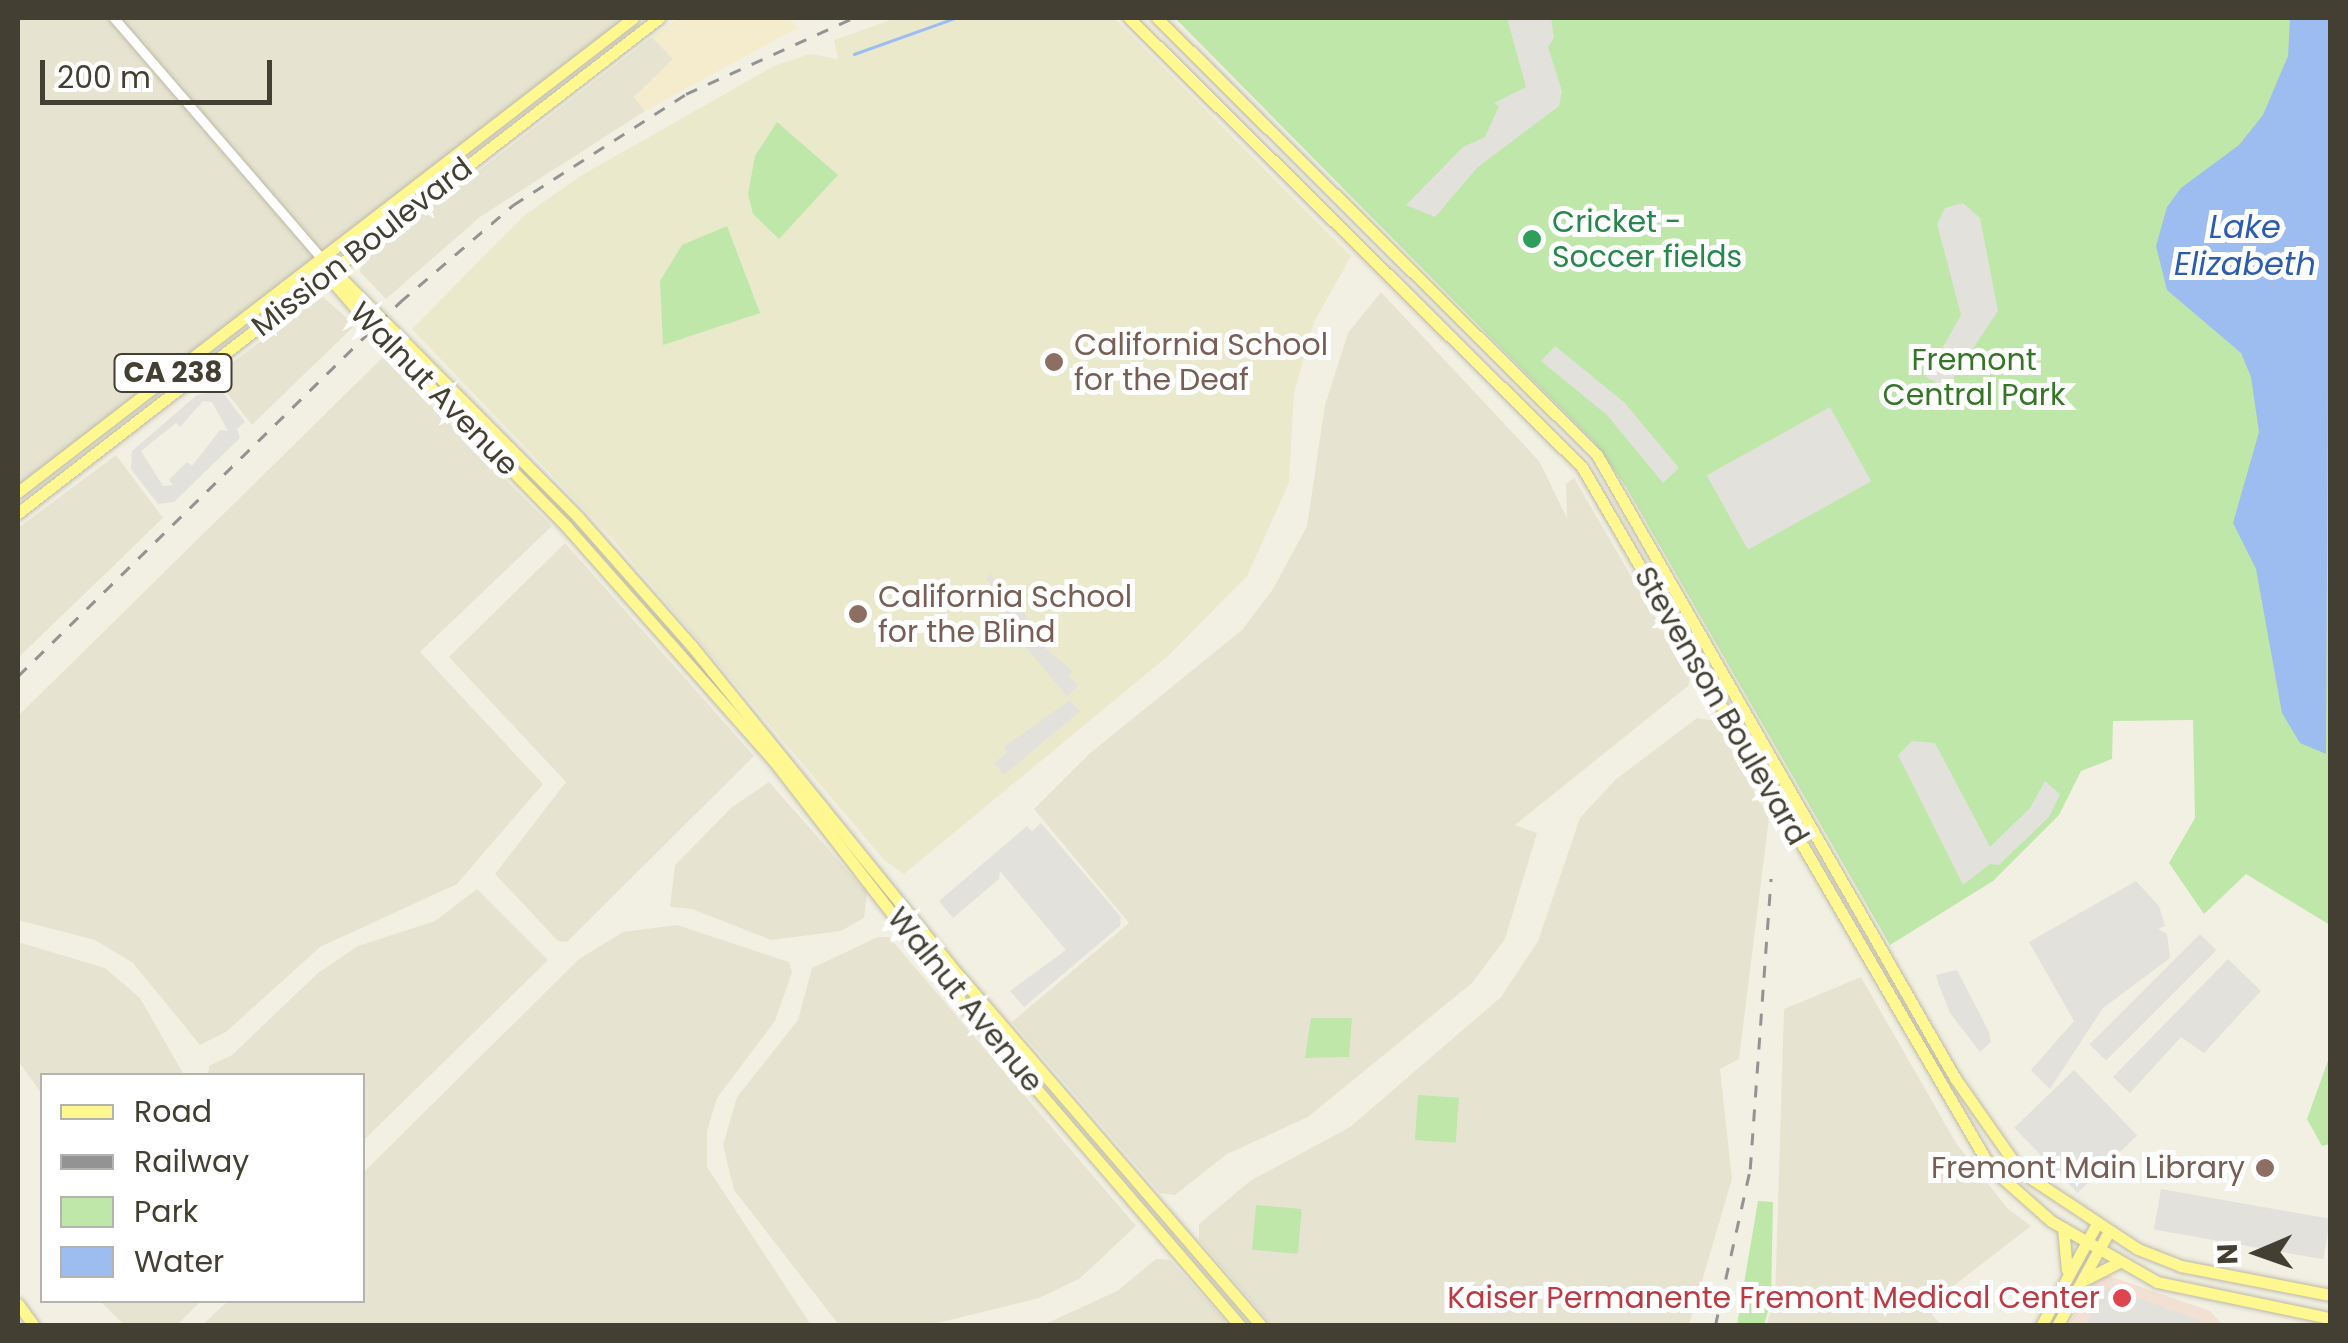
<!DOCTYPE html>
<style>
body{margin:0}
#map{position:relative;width:2348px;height:1343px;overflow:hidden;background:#f2f0e3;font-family:Poppins,sans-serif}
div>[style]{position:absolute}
.residential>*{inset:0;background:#e6e4d1}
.commercial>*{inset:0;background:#f5eccd}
.education>*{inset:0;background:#ebe9cc}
.medical>*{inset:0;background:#f3e0d5}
.green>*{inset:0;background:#bfe7aa;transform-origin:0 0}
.parking>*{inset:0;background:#e2e1dc;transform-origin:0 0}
.water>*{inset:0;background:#9dbdf0}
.stream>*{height:2.5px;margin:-1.25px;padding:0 1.25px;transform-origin:1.25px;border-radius:1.25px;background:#9dbdf0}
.roads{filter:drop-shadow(0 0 2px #bdbaa6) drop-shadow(0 0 2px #bdbaa6)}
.minor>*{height:9px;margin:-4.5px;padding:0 4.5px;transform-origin:4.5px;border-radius:4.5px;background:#fff}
.major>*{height:11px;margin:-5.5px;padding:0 5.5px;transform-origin:5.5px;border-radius:5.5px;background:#fff78f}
.rail>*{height:2.5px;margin-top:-1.25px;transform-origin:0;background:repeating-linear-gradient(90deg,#939393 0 12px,transparent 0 24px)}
.dots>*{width:28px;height:28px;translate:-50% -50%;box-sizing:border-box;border:5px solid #fff;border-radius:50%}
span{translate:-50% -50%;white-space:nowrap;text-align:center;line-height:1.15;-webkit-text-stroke:10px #fff;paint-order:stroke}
.shield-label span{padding:2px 8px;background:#fff;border:2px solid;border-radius:8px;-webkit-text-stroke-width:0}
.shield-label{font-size:28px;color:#434033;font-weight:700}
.leisure-label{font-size:30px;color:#27864d}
.left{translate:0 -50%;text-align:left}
.street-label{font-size:30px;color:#434033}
.education-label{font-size:30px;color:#785e54}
.right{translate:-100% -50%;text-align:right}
.park-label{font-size:30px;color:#347526}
.health-label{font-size:30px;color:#be3a42}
.water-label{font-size:32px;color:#2c5cb0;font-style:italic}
.frame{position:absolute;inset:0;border:20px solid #434033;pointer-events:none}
.legend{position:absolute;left:40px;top:1073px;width:325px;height:230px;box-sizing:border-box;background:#fff;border:2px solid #b4b3ad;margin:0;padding:12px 18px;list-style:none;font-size:30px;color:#434033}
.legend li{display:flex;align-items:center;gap:20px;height:50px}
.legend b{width:50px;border:2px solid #b4b3ad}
.north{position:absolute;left:2208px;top:1203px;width:100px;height:100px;-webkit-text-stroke:8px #fff;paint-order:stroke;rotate:268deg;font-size:28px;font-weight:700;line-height:40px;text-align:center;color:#434033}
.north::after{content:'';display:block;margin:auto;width:35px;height:45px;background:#434033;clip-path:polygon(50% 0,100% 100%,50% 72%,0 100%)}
.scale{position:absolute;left:40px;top:60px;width:232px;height:45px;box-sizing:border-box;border:5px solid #434033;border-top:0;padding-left:12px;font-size:30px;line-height:35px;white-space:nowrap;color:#434033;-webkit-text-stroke:8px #fff;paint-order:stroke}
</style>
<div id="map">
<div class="residential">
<i style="clip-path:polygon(18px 18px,625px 18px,18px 488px)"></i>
<i style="clip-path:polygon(652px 37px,673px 59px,635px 97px,645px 111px,480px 217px,386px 299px,360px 272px,361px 262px)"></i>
<i style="clip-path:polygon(1381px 292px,1539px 461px,1567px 518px,1566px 484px,1574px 478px,1690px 677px,1688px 686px,1515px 825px,1537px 833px,1505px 939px,1472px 983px,1308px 1117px,1227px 1154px,1175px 1195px,1160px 1193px,1012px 1022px,1129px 923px,1034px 809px,1089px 754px,1242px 630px,1273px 589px,1307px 526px,1325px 405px,1348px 333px)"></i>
<i style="clip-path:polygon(322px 296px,355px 325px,252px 425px,214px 376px)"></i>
<i style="clip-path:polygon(383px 357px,552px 526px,420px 652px,543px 784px,457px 884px,320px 947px,226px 1032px,200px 1045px,133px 963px,95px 940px,18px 920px,18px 716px)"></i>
<i style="clip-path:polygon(116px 455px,163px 518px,18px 658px,18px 528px)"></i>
<i style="clip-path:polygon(565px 543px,754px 756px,567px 942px,558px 941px,495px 874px,566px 782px,449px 657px)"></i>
<i style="clip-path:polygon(1697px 718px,1715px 721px,1769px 818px,1739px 1059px,1720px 1069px,1732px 1179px,1689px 1325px,1272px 1325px,1199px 1240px,1199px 1224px,1250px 1181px,1350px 1127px,1501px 997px,1538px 941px,1580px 818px,1615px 780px)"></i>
<i style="clip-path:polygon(769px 782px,867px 893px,864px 918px,841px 931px,771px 940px,692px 909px,670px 907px,675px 865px,732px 807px)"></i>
<i style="clip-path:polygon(477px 889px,548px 960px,363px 1141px,362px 1076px,208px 1075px,209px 1066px,232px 1055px,318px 973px,358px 946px,435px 921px)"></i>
<i style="clip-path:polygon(677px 925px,789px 962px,792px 972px,775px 1021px,717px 1098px,707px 1131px,707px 1167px,811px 1325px,202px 1325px,228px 1301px,362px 1300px,363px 1173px,579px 959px,623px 932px)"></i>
<i style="clip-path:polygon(878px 937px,889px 937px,1136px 1226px,1079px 1279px,1039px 1298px,929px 1325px,839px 1325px,734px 1190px,723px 1145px,737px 1097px,798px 1020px,812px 968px)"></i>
<i style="clip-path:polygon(18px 942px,105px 968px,140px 998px,184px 1075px,42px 1076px,42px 1094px,18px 1061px)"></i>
<i style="clip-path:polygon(1861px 977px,1956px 1143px,2007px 1208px,2031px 1226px,1926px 1307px,1941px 1325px,1766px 1326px,1775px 1299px,1784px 1009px)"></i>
<i style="clip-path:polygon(1156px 1259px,1170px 1260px,1229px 1325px,1043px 1325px,1117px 1291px)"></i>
<i style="clip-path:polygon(100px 1301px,201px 1301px,176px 1326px,124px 1325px)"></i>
</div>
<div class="commercial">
<i style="clip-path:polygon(678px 18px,787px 18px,799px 27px,645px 111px,634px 97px,673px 59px,652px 37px)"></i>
</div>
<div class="education">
<i style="clip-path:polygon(896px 18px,1114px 18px,1351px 256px,1314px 322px,1294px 393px,1289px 483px,1247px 576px,1168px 656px,904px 874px,884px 860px,611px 537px,412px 329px,525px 215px,582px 175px,774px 66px,810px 54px,838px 59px,834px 40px)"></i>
</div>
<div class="medical">
<i style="clip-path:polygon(2098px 1272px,2210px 1311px,2223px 1325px,2068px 1326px)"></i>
</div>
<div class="green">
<i style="clip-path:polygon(1175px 18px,2330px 18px,2330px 925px,2246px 874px,2204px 914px,2169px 863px,2195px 818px,2193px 720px,2113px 721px,2112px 759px,2081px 771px,2059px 815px,1993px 881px,1890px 945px,1626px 487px,1595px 443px)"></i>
<i style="clip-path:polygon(777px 122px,838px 175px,779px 239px,753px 214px,748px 194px,755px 156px)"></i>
<i style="clip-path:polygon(727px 226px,760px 313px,663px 345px,660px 281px,682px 245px)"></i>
<i style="clip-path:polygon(1311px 1018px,1352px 1018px,1349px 1057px,1305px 1058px)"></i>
<i style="clip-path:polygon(2330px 1055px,2330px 1144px,2322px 1146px,2307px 1119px)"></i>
<i style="left:1418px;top:1095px;width:41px;height:45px;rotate:4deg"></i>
<i style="clip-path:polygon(1758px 1201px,1773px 1202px,1771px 1301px,1764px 1325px,1737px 1325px)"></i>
<i style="left:1256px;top:1205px;width:46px;height:45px;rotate:5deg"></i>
</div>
<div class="parking">
<i style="clip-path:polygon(1507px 18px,1551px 18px,1554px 38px,1548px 47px,1562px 91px,1559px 106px,1478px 167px,1435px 217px,1406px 205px,1463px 147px,1485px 137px,1499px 106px,1494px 103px,1526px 87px)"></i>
<i style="clip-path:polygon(1963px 203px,1980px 218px,1998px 311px,1948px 386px,1940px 385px,1926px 377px,1961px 315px,1937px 224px,1945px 208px)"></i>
<i style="clip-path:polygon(1555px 346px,1625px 403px,1679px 468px,1663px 483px,1607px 415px,1541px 361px)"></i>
<i style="clip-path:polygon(evenodd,221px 390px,245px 422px,237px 429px,240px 438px,174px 502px,158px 504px,131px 469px,132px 451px,197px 395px,221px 390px,203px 401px,212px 402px,228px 431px,220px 430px,192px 466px,187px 462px,169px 480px,173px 485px,163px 486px,141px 451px,176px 423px,180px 427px,203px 401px)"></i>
<i style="left:1830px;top:407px;width:85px;height:141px;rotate:61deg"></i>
<i style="clip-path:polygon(989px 573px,1049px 643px,1045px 648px,1073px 671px,1069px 676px,1078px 686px,1067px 696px,1019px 639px,1020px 628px,996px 610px,1004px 602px,987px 580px)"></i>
<i style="clip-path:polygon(1070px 700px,1080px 711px,1004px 775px,994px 763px,1007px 752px,1004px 747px)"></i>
<i style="clip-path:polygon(1912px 741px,1935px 743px,1990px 847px,2030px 808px,2045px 781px,2060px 794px,2049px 817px,1999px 865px,1990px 864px,1963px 885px,1898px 755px)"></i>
<i style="clip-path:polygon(1041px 823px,1121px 917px,1120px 926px,1024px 1007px,1010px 991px,1066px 950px,1000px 871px,999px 879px,953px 918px,939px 901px,1027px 826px,1032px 831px)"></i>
<i style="clip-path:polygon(2136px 881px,2159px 906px,2165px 926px,2158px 929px,2167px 934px,2170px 958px,2103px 1008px,2050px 1089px,2031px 1070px,2074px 1021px,2029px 942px)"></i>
<i style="left:2200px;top:934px;width:23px;height:156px;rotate:45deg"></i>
<i style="clip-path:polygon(2228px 959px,2261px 991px,2204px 1053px,2181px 1037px,2130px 1093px,2113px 1077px)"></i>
<i style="clip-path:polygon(1957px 970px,1989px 1032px,1991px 1042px,1980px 1052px,1950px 1013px,1939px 985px,1936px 975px)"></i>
<i style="left:2074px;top:1070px;width:91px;height:83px;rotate:46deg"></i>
<i style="left:2161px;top:1189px;width:172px;height:41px;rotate:10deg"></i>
<i style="clip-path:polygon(2107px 1287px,2202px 1321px,2201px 1325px,2085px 1325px)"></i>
</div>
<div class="water">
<i style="clip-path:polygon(2290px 18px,2330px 18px,2326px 754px,2300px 743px,2282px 713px,2256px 569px,2233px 523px,2259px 432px,2251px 377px,2241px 353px,2167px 290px,2156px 246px,2167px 207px,2181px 188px,2239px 145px,2263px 115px,2288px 56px)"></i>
</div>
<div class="stream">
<i style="left:854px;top:54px;width:107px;rotate:-19.6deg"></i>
</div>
<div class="roads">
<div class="minor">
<i style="left:114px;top:18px;width:318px;rotate:49.2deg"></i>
</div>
<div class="major">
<i style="left:1129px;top:18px;width:638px;rotate:44.75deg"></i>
<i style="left:1582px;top:467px;width:810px;rotate:59.76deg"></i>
<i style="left:1990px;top:1167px;width:81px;rotate:41.5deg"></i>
<i style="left:2051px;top:1221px;width:122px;rotate:29.9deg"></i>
<i style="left:2157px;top:1282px;width:177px;rotate:11.8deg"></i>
<i style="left:1157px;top:18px;width:620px;rotate:44.8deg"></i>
<i style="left:1597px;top:455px;width:719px;rotate:60.12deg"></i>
<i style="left:1955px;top:1078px;width:113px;rotate:55deg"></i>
<i style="left:2020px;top:1171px;width:141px;rotate:33.5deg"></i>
<i style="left:2138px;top:1249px;width:46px;rotate:21.6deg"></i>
<i style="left:2181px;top:1266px;width:152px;rotate:11deg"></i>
<i style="left:322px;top:259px;width:363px;rotate:45.2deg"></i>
<i style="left:578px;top:517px;width:171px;rotate:48.6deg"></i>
<i style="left:691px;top:645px;width:410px;rotate:51deg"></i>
<i style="left:949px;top:964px;width:479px;rotate:49.2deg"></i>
<i style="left:322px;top:259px;width:16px;rotate:75deg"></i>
<i style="left:326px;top:274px;width:72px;rotate:49deg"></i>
<i style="left:373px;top:328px;width:278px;rotate:45.7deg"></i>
<i style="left:567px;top:527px;width:312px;rotate:48.5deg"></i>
<i style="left:774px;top:761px;width:283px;rotate:52.3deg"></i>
<i style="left:947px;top:985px;width:450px;rotate:49.3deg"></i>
<i style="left:18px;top:492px;width:776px;rotate:-37.62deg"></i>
<i style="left:18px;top:513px;width:810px;rotate:-37.68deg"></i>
<i style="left:2063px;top:1228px;width:42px;rotate:84.6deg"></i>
<i style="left:2086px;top:1279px;width:36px;rotate:-27deg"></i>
<i style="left:18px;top:1304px;width:27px;rotate:54deg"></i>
<i style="left:2041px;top:1326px;width:115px;rotate:-61.4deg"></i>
<i style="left:2057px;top:1326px;width:106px;rotate:-61.3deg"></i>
</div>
</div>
<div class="rail">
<i style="left:18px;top:676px;width:535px;rotate:-44.39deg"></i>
<i style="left:400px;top:302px;width:149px;rotate:-40.6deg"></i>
<i style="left:513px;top:205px;width:206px;rotate:-32.7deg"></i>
<i style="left:686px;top:94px;width:183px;rotate:-24.5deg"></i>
<i style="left:1715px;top:1326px;width:161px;rotate:-77.4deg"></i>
<i style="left:1750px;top:1169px;width:291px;rotate:-85.9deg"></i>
</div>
<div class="dots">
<i style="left:1532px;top:239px;background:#2e9e5b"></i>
<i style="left:1054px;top:362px;background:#8d6e63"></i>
<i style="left:858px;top:614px;background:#8d6e63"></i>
<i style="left:2265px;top:1168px;background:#8d6e63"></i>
<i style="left:2122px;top:1298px;background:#e0444e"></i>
</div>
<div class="shield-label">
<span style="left:173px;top:373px">CA 238</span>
</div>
<div class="leisure-label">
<span class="left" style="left:1552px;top:239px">Cricket -<br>Soccer fields</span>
</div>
<div class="street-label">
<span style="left:362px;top:247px;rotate:-38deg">Mission Boulevard</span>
<span style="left:434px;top:389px;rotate:46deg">Walnut Avenue</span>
<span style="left:1721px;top:706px;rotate:60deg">Stevenson Boulevard</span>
<span style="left:965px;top:1000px;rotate:51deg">Walnut Avenue</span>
</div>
<div class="education-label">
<span class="left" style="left:1074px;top:362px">California School<br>for the Deaf</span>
<span class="left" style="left:878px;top:614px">California School<br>for the Blind</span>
<span class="right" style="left:2245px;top:1168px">Fremont Main Library</span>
</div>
<div class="park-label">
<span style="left:1974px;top:377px">Fremont<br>Central Park</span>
</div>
<div class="health-label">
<span class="right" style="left:2100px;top:1298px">Kaiser Permanente Fremont Medical Center</span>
</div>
<div class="water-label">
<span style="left:2245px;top:246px">Lake<br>Elizabeth</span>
</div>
<div class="frame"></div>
<ul class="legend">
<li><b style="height:12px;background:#fff78f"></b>Road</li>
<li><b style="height:12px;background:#939393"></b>Railway</li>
<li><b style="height:28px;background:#bfe7aa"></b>Park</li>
<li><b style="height:28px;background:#9dbdf0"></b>Water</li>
</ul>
<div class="north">N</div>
<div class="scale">200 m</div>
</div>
